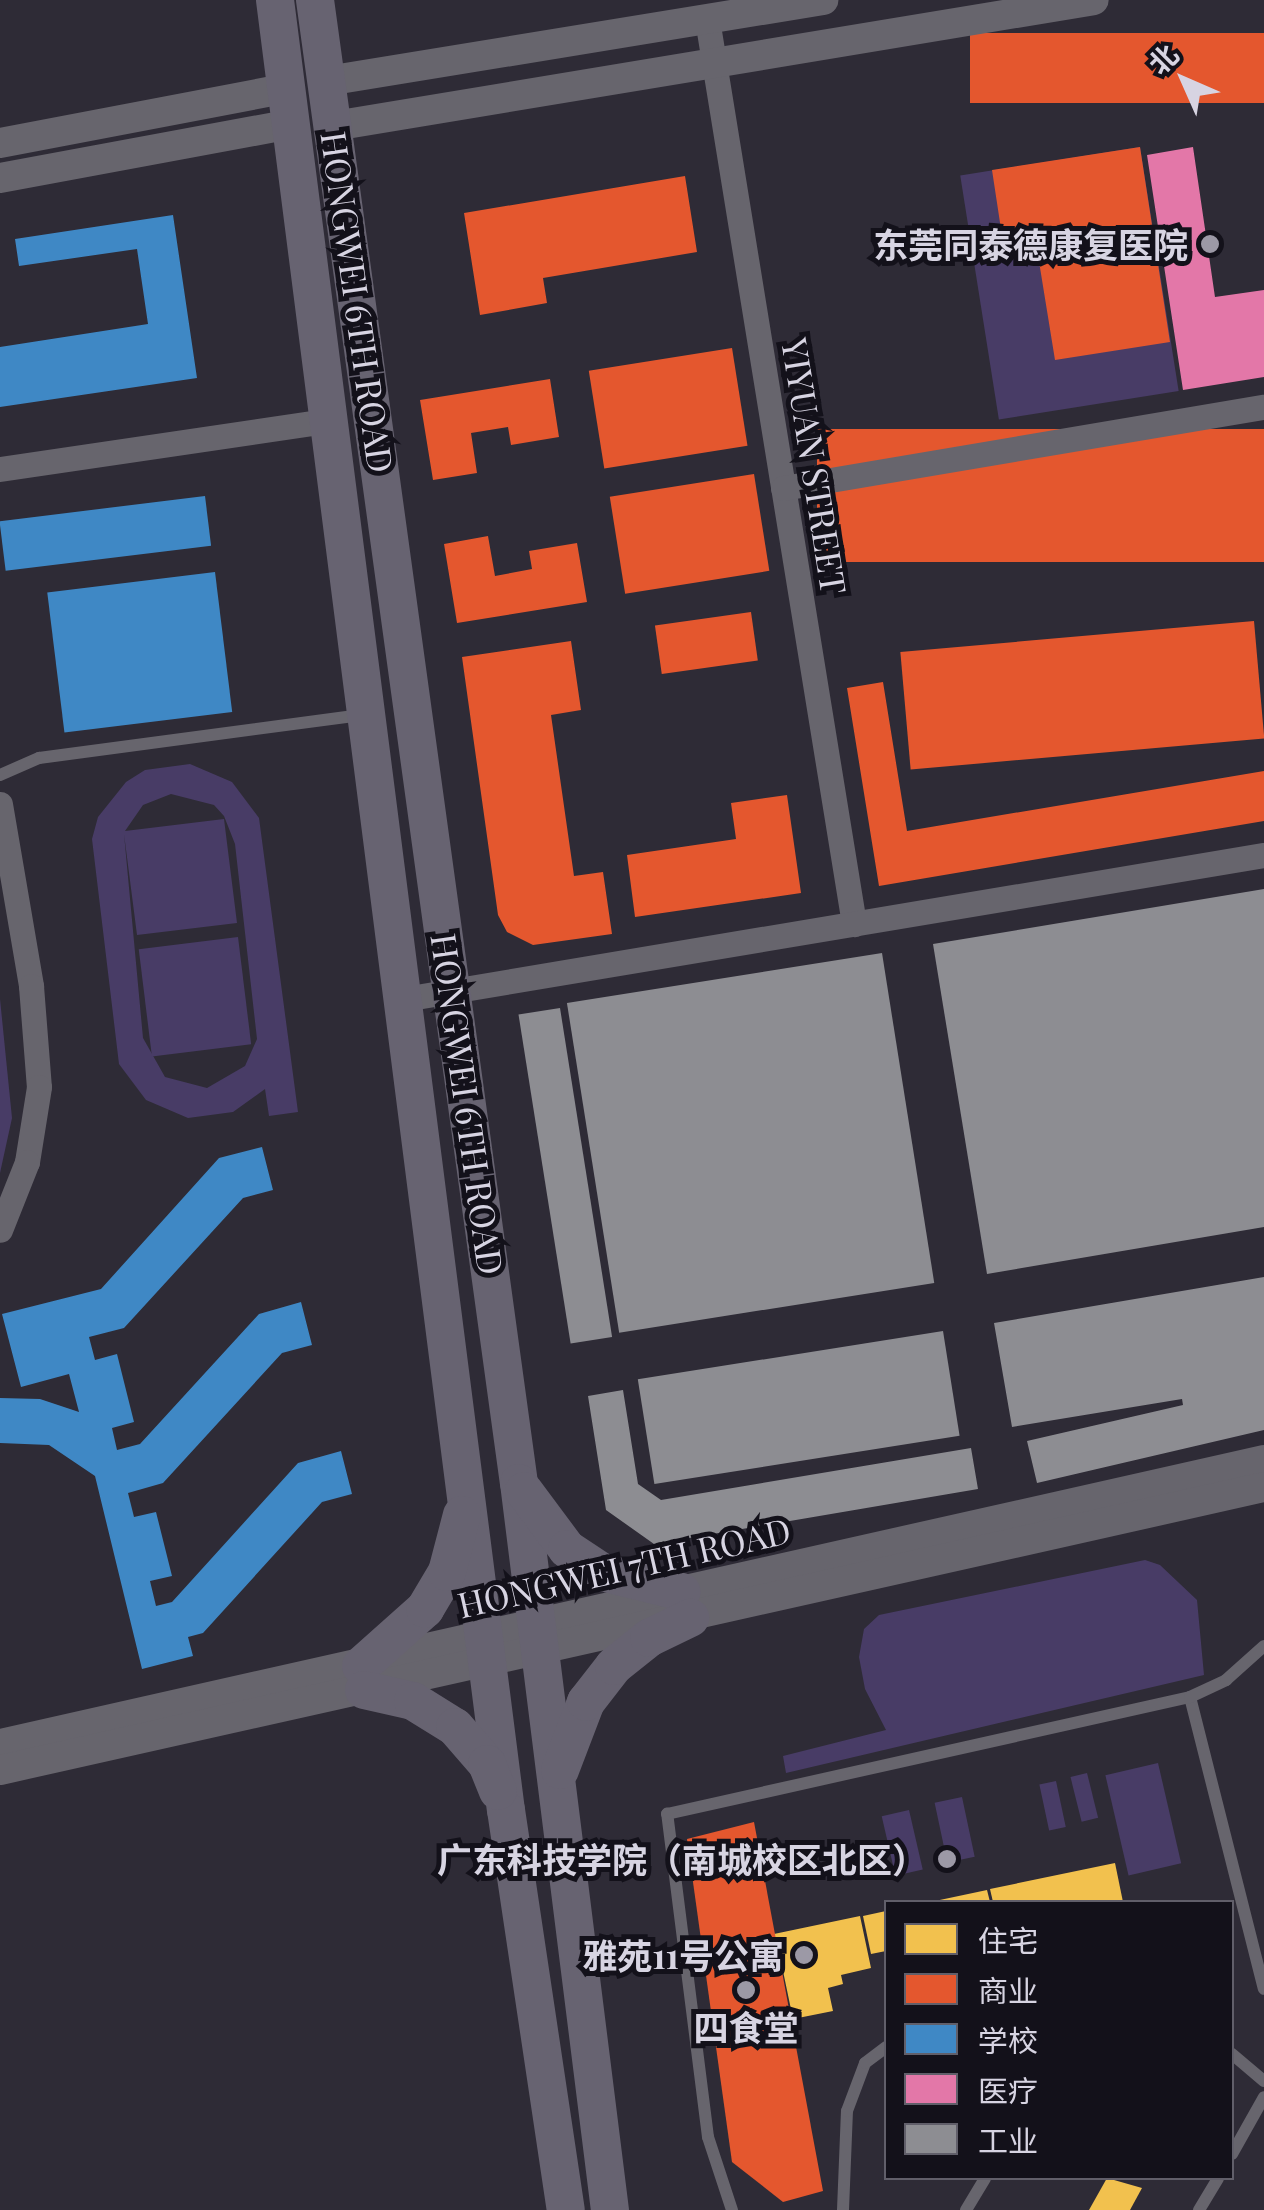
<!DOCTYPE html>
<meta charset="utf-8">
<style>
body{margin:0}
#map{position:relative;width:1264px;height:2210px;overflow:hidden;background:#2e2b36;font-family:"Playfair Display","Noto Sans SC",serif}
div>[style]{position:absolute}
.green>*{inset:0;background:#483c66;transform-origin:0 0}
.homes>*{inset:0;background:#f2c14e}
.shops>*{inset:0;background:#e4572e;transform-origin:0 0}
.schools>*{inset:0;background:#3f88c5;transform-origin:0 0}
.health>*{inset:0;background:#e377a8}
.industry>*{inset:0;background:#8d8d92;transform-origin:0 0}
.service>*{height:12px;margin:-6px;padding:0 6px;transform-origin:6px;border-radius:6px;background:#67656d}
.minor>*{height:25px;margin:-12.5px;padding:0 12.5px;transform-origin:12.5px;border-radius:12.5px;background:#67656d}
.tertiary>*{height:30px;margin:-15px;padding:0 15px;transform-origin:15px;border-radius:15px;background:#67656d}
.primary>*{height:38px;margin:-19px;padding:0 19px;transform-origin:19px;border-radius:19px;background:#676371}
.dots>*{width:28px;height:28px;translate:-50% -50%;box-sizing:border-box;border:5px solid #13111a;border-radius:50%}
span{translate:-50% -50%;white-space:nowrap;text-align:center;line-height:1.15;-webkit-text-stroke:10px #13111a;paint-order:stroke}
.poi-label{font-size:35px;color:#d7d4e2;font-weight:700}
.right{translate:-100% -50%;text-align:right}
.street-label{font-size:35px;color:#d7d4e2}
.legend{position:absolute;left:884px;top:1900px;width:350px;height:280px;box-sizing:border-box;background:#13111a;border:2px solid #615f6a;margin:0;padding:12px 18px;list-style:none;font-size:30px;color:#d7d4e2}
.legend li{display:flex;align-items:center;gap:20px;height:50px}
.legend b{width:50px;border:2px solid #615f6a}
.north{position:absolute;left:1134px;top:30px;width:100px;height:100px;-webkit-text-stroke:8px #13111a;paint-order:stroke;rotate:315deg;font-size:28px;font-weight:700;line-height:40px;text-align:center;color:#d7d4e2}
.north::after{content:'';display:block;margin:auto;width:35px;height:45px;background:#d7d4e2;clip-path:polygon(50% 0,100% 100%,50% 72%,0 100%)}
</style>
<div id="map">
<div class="green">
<i style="left:1140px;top:147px;width:247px;height:182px;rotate:81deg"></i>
<i style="clip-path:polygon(evenodd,190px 764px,232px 782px,259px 818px,298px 1112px,269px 1116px,265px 1089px,233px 1112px,188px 1118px,146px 1100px,119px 1064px,92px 839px,98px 817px,126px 782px,145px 770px,190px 764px,171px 794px,214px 805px,224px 816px,235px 844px,257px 1039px,245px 1066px,207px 1088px,165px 1077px,143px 1038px,124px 834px,137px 935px,237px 923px,224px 819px,125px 831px,143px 805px,171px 794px)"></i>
<i style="left:238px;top:937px;width:108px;height:100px;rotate:83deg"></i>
<i style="clip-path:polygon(0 999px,12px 1118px,0 1173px)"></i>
<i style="clip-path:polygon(1145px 1560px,1160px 1565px,1197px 1600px,1204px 1675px,786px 1773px,783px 1756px,886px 1730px,865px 1689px,859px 1657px,864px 1629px,879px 1615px)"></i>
<i style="left:1158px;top:1763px;width:103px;height:54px;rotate:77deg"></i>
<i style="left:1087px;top:1773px;width:46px;height:17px;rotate:76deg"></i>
<i style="left:1056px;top:1781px;width:47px;height:17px;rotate:78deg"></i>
<i style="left:962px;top:1797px;width:61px;height:28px;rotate:78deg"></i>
<i style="left:909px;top:1810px;width:61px;height:28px;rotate:77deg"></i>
</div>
<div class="homes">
<i style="clip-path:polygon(1115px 1863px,1123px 1902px,993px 1902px,990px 1889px)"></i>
<i style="clip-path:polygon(987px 1890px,990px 1902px,936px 1902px,935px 1901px)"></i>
<i style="clip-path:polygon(886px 1911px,886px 1951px,871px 1954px,863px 1916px)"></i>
<i style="clip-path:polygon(860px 1916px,871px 1968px,841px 1975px,843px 1984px,828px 1988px,833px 2011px,793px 2019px,783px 1971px,744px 1980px,736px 1942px)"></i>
<i style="clip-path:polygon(1107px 2178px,1142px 2188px,1130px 2210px,1089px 2210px)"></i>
</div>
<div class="shops">
<i style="left:1264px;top:33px;width:70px;height:294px;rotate:90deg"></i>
<i style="clip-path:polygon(1140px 147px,1170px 342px,1055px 360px,1036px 243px,1004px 249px,992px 170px)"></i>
<i style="clip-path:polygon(685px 176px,697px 252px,543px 278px,547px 303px,480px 315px,464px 213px)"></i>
<i style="left:732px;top:348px;width:99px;height:145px;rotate:81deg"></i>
<i style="clip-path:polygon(550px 379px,559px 437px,511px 445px,508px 427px,471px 433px,477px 473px,433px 480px,420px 400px)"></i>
<i style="left:1264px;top:429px;width:133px;height:447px;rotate:90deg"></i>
<i style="left:754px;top:474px;width:98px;height:146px;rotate:81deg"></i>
<i style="clip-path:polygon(488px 536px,495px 576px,532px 569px,529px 551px,577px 543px,587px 602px,457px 623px,444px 544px)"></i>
<i style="left:751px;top:612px;width:49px;height:97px;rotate:82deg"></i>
<i style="left:1254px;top:621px;width:118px;height:355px;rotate:85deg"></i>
<i style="clip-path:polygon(571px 641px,581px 710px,551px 715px,574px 876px,603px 872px,612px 934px,533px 945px,507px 932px,498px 915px,462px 657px)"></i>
<i style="clip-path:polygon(883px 682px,907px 831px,1264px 771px,1264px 821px,879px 886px,847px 688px)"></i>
<i style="clip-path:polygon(787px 795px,801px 893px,635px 917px,627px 855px,736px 839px,731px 803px)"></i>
<i style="clip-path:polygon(754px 1822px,823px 2191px,783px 2202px,732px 2162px,687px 1839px)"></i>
</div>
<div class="schools">
<i style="clip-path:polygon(173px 215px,197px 378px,0 407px,0 347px,148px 324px,137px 249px,19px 266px,15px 239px)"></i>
<i style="left:205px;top:496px;width:50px;height:207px;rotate:83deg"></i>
<i style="left:215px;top:572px;width:141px;height:169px;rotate:83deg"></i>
<i style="clip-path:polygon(262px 1147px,273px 1190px,243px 1198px,124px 1328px,89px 1337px,95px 1360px,117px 1354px,134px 1422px,112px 1428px,117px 1450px,140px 1444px,259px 1314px,301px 1302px,312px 1345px,282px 1353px,163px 1483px,128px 1493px,134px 1517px,156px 1512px,172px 1576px,150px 1581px,156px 1606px,172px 1602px,298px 1463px,341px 1451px,352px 1494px,322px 1502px,203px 1633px,188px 1637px,193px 1656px,142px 1669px,95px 1476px,49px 1445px,0 1443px,0 1398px,40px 1399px,79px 1412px,69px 1374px,21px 1387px,2px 1314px,101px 1289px,219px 1158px)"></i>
</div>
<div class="health">
<i style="clip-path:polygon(1193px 147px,1215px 297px,1264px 290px,1264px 377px,1183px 390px,1147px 155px)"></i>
</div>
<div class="industry">
<i style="clip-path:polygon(1264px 889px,1264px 1227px,987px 1274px,933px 944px)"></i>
<i style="left:882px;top:953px;width:334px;height:319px;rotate:81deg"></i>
<i style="left:560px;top:1008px;width:333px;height:42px;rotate:81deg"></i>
<i style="clip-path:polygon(1264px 1277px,1264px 1430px,1037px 1483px,1027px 1441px,1183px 1405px,1182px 1399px,1012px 1427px,994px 1323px)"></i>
<i style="left:943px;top:1331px;width:106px;height:309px;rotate:81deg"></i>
<i style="clip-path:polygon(623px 1390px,638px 1484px,661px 1500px,971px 1448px,978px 1489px,654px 1544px,606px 1510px,588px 1396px)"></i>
</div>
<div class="service">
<i style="left:0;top:775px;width:43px;rotate:-23.6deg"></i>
<i style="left:39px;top:758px;width:325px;rotate:-7.6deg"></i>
<i style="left:1190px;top:1697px;width:301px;rotate:75.8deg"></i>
<i style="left:1232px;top:2054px;width:42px;rotate:40.2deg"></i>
<i style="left:1232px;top:2154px;width:65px;rotate:-60.7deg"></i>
<i style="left:732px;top:2210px;width:77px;rotate:-108.2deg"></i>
<i style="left:708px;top:2137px;width:326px;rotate:-97.2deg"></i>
<i style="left:667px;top:1814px;width:536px;rotate:-12.61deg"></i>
<i style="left:1190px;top:1697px;width:40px;rotate:-25deg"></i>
<i style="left:1226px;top:1680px;width:51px;rotate:-41.8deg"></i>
<i style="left:843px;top:2210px;width:99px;rotate:-87.7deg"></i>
<i style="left:847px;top:2111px;width:51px;rotate:-69.4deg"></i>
<i style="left:865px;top:2063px;width:26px;rotate:-37deg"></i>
<i style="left:966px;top:2210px;width:37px;rotate:-59deg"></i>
<i style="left:1199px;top:2210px;width:37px;rotate:-59deg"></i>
</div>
<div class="minor">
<i style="left:707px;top:19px;width:917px;rotate:80.77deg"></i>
<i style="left:0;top:469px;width:335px;rotate:-8.4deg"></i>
<i style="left:783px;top:488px;width:488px;rotate:-9.6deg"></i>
<i style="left:0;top:804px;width:185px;rotate:80.3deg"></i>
<i style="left:31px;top:986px;width:101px;rotate:85.5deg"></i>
<i style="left:39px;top:1087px;width:76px;rotate:99.1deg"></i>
<i style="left:27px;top:1162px;width:73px;rotate:111.7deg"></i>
<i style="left:404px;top:999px;width:872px;rotate:-9.51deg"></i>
</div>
<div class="tertiary">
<i style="left:327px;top:81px;width:503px;rotate:-9.27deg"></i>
<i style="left:334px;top:126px;width:770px;rotate:-9.41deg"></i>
<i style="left:0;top:143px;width:292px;rotate:-10.8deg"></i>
<i style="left:0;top:178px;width:297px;rotate:-10.5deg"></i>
<i style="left:0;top:1744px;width:1296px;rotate:-12.66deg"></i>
<i style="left:0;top:1770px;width:1295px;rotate:-12.62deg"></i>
</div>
<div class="primary">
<i style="left:275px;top:0;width:1825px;rotate:82.73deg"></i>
<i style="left:506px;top:1810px;width:404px;rotate:81.5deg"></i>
<i style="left:315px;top:0;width:1497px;rotate:82.17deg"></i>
<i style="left:519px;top:1483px;width:733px;rotate:82.87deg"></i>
<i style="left:524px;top:1491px;width:72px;rotate:53.4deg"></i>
<i style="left:567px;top:1549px;width:42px;rotate:33.3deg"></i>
<i style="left:602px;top:1572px;width:82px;rotate:14deg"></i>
<i style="left:361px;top:1666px;width:86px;rotate:-41.7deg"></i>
<i style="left:425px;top:1609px;width:43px;rotate:-59.3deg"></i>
<i style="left:447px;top:1572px;width:59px;rotate:-75.3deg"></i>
<i style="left:364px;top:1690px;width:50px;rotate:12.7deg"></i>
<i style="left:413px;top:1701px;width:49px;rotate:31.8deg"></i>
<i style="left:455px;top:1727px;width:49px;rotate:49.1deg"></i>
<i style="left:487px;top:1764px;width:29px;rotate:68deg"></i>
<i style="left:560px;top:1770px;width:73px;rotate:-69.1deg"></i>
<i style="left:586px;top:1702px;width:46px;rotate:-52.1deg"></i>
<i style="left:614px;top:1666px;width:45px;rotate:-38.7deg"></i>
<i style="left:649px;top:1638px;width:46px;rotate:-26deg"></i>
</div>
<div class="dots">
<i style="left:1210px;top:244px;background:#9c99a6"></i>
<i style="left:947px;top:1859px;background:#9c99a6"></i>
<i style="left:804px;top:1955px;background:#9c99a6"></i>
<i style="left:746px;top:1990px;background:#9c99a6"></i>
</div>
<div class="poi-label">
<span class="right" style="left:1188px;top:244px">东莞同泰德康复医院</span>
<span class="right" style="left:927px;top:1859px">广东科技学院（南城校区北区）</span>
<span class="right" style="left:784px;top:1955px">雅苑11号公寓</span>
<span style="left:746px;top:2027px">四食堂</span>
</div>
<div class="street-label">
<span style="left:358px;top:302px;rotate:82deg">HONGWEI 6TH ROAD</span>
<span style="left:815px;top:466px;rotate:81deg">YIYUAN STREET</span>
<span style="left:468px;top:1104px;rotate:82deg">HONGWEI 6TH ROAD</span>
<span style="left:624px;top:1567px;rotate:-13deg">HONGWEI 7TH ROAD</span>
</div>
<ul class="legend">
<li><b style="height:28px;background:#f2c14e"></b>住宅</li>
<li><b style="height:28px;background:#e4572e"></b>商业</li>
<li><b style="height:28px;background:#3f88c5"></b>学校</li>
<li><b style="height:28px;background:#e377a8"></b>医疗</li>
<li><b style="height:28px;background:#8d8d92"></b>工业</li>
</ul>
<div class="north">北</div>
</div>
